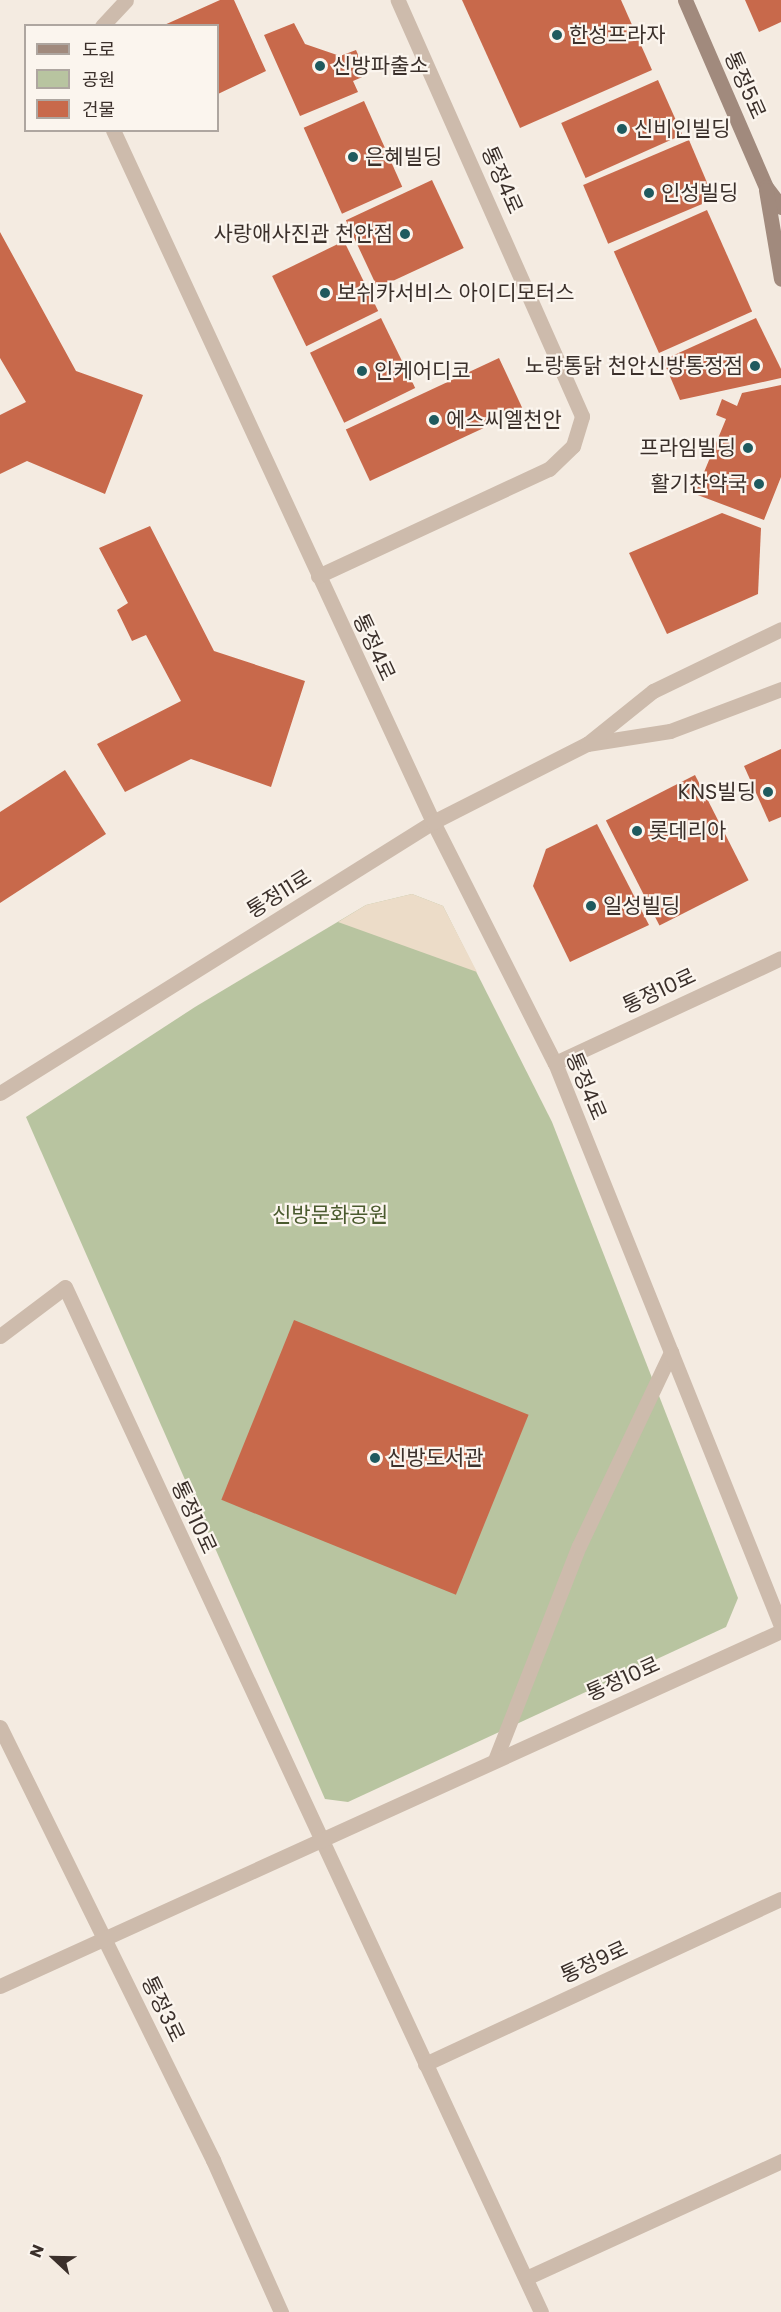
<!DOCTYPE html>
<meta charset="utf-8">
<style>
body{margin:0}
#map{position:relative;width:781px;height:2312px;overflow:hidden;background:#f4ebe1;font-family:Poppins,"Noto Sans KR",sans-serif}
div>[style]{position:absolute}
.green>*{inset:0;background:#b8c4a0}
.plaza>*{inset:0;background:#ecdcc8}
.building>*{inset:0;background:#c8694b;transform-origin:0 0}
.lane>*{height:15px;margin:-7.5px;padding:0 7.5px;transform-origin:7.5px;border-radius:7.5px;background:#cdbbac}
.street>*{height:15px;margin:-7.5px;padding:0 7.5px;transform-origin:7.5px;border-radius:7.5px;background:#cdbbac}
.secondary>*{height:15px;margin:-7.5px;padding:0 7.5px;transform-origin:7.5px;border-radius:7.5px;background:#a18a7d}
.dots>*{width:16px;height:16px;translate:-50% -50%;box-sizing:border-box;border:3px solid #fbf5ee;border-radius:50%}
span{translate:-50% -50%;white-space:nowrap;text-align:center;line-height:1.15;-webkit-text-stroke:4.5px #fbf5ee;paint-order:stroke}
.poi-label{font-size:21px;color:#3b302b}
.left{translate:0 -50%;text-align:left}
.right{translate:-100% -50%;text-align:right}
.street-label{font-size:21px;color:#3b302b}
.park-label{font-size:21px;color:#4a5a2e}
.legend{position:absolute;left:24px;top:24px;width:195px;height:108px;box-sizing:border-box;background:#fbf5ee;border:2px solid #aea6a0;margin:0;padding:8px 10px;list-style:none;font-size:18px;color:#3b302b}
.legend li{display:flex;align-items:center;gap:12px;height:30px}
.legend b{width:30px;border:2px solid #aea6a0}
.north{position:absolute;left:24px;top:2228px;width:60px;height:60px;-webkit-text-stroke:4px #fbf5ee;paint-order:stroke;rotate:292deg;font-size:16px;font-weight:700;line-height:24px;text-align:center;color:#3b302b}
.north::after{content:'';display:block;margin:auto;width:21px;height:27px;background:#3b302b;clip-path:polygon(50% 0,100% 100%,50% 72%,0 100%)}
</style>
<div id="map">
<div class="green">
<i style="clip-path:polygon(412px 894px,443px 906px,552px 1122px,738px 1598px,726px 1627px,348px 1802px,325px 1799px,26px 1117px,195px 1007px,366px 905px)"></i>
</div>
<div class="plaza">
<i style="clip-path:polygon(412px 894px,443px 906px,477px 972px,338px 922px,366px 905px)"></i>
</div>
<div class="building">
<i style="clip-path:polygon(220px 0,234px 0,266px 71px,218px 94px,218px 26px,162px 26px)"></i>
<i style="clip-path:polygon(462px 0,621px 0,652px 70px,520px 128px)"></i>
<i style="clip-path:polygon(745px 0,781px 0,781px 22px,759px 32px)"></i>
<i style="clip-path:polygon(294px 23px,305px 44px,340px 56px,356px 50px,367px 75px,353px 81px,358px 92px,300px 116px,264px 35px)"></i>
<i style="left:658px;top:80px;width:60px;height:106px;rotate:66deg"></i>
<i style="left:364px;top:101px;width:94px;height:66px;rotate:66deg"></i>
<i style="left:689px;top:140px;width:64px;height:115px;rotate:67deg"></i>
<i style="left:432px;top:180px;width:75px;height:95px;rotate:65deg"></i>
<i style="left:707px;top:210px;width:111px;height:102px;rotate:66deg"></i>
<i style="clip-path:polygon(0 232px,76px 371px,143px 395px,105px 494px,27px 461px,0 474px,0 415px,26px 402px,0 358px)"></i>
<i style="left:344px;top:241px;width:78px;height:80px;rotate:64deg"></i>
<i style="left:381px;top:318px;width:78px;height:79px;rotate:64deg"></i>
<i style="clip-path:polygon(756px 318px,781px 369px,781px 378px,680px 400px,663px 360px)"></i>
<i style="left:499px;top:358px;width:57px;height:169px;rotate:65deg"></i>
<i style="clip-path:polygon(781px 385px,781px 477px,764px 520px,695px 494px,726px 419px,716px 415px,722px 399px,737px 406px,742px 393px)"></i>
<i style="clip-path:polygon(722px 513px,761px 528px,758px 594px,667px 634px,629px 553px)"></i>
<i style="clip-path:polygon(150px 526px,214px 651px,305px 681px,271px 787px,191px 759px,125px 792px,97px 744px,181px 701px,146px 635px,132px 641px,117px 610px,128px 603px,99px 548px)"></i>
<i style="clip-path:polygon(781px 749px,781px 817px,769px 822px,744px 766px)"></i>
<i style="clip-path:polygon(65px 770px,106px 834px,0 903px,0 812px)"></i>
<i style="left:695px;top:775px;width:118px;height:100px;rotate:63deg"></i>
<i style="clip-path:polygon(597px 824px,649px 925px,570px 962px,533px 886px,546px 849px)"></i>
<i style="left:294px;top:1320px;width:253px;height:194px;rotate:22deg"></i>
</div>
<div class="lane">
<i style="left:495px;top:1760px;width:230px;rotate:-68.6deg"></i>
<i style="left:579px;top:1546px;width:215px;rotate:-64.6deg"></i>
</div>
<div class="street">
<i style="left:102px;top:26px;width:35px;rotate:-47deg"></i>
<i style="left:113px;top:130px;width:762px;rotate:65.18deg"></i>
<i style="left:433px;top:822px;width:270px;rotate:63.2deg"></i>
<i style="left:555px;top:1063px;width:607px;rotate:68.13deg"></i>
<i style="left:318px;top:576px;width:255px;rotate:-24.9deg"></i>
<i style="left:549px;top:469px;width:33px;rotate:-44deg"></i>
<i style="left:573px;top:446px;width:31px;rotate:-73deg"></i>
<i style="left:582px;top:416px;width:455px;rotate:-113.9deg"></i>
<i style="left:587px;top:744px;width:84px;rotate:-8.9deg"></i>
<i style="left:670px;top:731px;width:119px;rotate:-20.7deg"></i>
<i style="left:555px;top:1063px;width:249px;rotate:-24.9deg"></i>
<i style="left:0;top:1093px;width:511px;rotate:-32.04deg"></i>
<i style="left:433px;top:822px;width:173px;rotate:-26.9deg"></i>
<i style="left:587px;top:744px;width:85px;rotate:-38.8deg"></i>
<i style="left:653px;top:691px;width:142px;rotate:-25.8deg"></i>
<i style="left:0;top:1336px;width:81px;rotate:-37deg"></i>
<i style="left:65px;top:1287px;width:1130px;rotate:65.09deg"></i>
<i style="left:0;top:1727px;width:483px;rotate:63.8deg"></i>
<i style="left:213px;top:2160px;width:167px;rotate:65.9deg"></i>
<i style="left:0;top:1986px;width:858px;rotate:-24.44deg"></i>
<i style="left:425px;top:2064px;width:392px;rotate:-24.9deg"></i>
<i style="left:526px;top:2278px;width:281px;rotate:-24.6deg"></i>
</div>
<div class="secondary">
<i style="left:685px;top:0;width:204px;rotate:66.6deg"></i>
<i style="left:766px;top:187px;width:25px;rotate:53deg"></i>
<i style="left:766px;top:190px;width:90px;rotate:80.4deg"></i>
</div>
<div class="dots">
<i style="left:557px;top:35px;background:#1f5a5e"></i>
<i style="left:320px;top:66px;background:#1f5a5e"></i>
<i style="left:622px;top:129px;background:#1f5a5e"></i>
<i style="left:353px;top:157px;background:#1f5a5e"></i>
<i style="left:649px;top:193px;background:#1f5a5e"></i>
<i style="left:405px;top:234px;background:#1f5a5e"></i>
<i style="left:325px;top:293px;background:#1f5a5e"></i>
<i style="left:755px;top:366px;background:#1f5a5e"></i>
<i style="left:362px;top:371px;background:#1f5a5e"></i>
<i style="left:434px;top:420px;background:#1f5a5e"></i>
<i style="left:748px;top:448px;background:#1f5a5e"></i>
<i style="left:759px;top:484px;background:#1f5a5e"></i>
<i style="left:768px;top:792px;background:#1f5a5e"></i>
<i style="left:637px;top:831px;background:#1f5a5e"></i>
<i style="left:591px;top:906px;background:#1f5a5e"></i>
<i style="left:375px;top:1458px;background:#1f5a5e"></i>
</div>
<div class="poi-label">
<span class="left" style="left:569px;top:35px">한성프라자</span>
<span class="left" style="left:332px;top:66px">신방파출소</span>
<span class="left" style="left:634px;top:129px">신비인빌딩</span>
<span class="left" style="left:365px;top:157px">은혜빌딩</span>
<span class="left" style="left:661px;top:193px">인성빌딩</span>
<span class="right" style="left:393px;top:234px">사랑애사진관 천안점</span>
<span class="left" style="left:337px;top:293px">보쉬카서비스 아이디모터스</span>
<span class="right" style="left:743px;top:366px">노랑통닭 천안신방통정점</span>
<span class="left" style="left:374px;top:371px">인케어디코</span>
<span class="left" style="left:446px;top:420px">에스씨엘천안</span>
<span class="right" style="left:736px;top:448px">프라임빌딩</span>
<span class="right" style="left:747px;top:484px">활기찬약국</span>
<span class="right" style="left:756px;top:792px">KNS빌딩</span>
<span class="left" style="left:649px;top:831px">롯데리아</span>
<span class="left" style="left:603px;top:906px">일성빌딩</span>
<span class="left" style="left:387px;top:1458px">신방도서관</span>
</div>
<div class="street-label">
<span style="left:745px;top:85px;rotate:66deg">통정5로</span>
<span style="left:502px;top:180px;rotate:66deg">통정4로</span>
<span style="left:374px;top:647px;rotate:65deg">통정4로</span>
<span style="left:279px;top:894px;rotate:-32deg">통정11로</span>
<span style="left:659px;top:991px;rotate:-25deg">통정10로</span>
<span style="left:586px;top:1086px;rotate:67deg">통정4로</span>
<span style="left:194px;top:1517px;rotate:65deg">통정10로</span>
<span style="left:623px;top:1679px;rotate:-24deg">통정10로</span>
<span style="left:594px;top:1962px;rotate:-25deg">통정9로</span>
<span style="left:163px;top:2009px;rotate:64deg">통정3로</span>
</div>
<div class="park-label">
<span style="left:330px;top:1215px">신방문화공원</span>
</div>
<ul class="legend">
<li><b style="height:8px;background:#a18a7d"></b>도로</li>
<li><b style="height:16px;background:#b8c4a0"></b>공원</li>
<li><b style="height:16px;background:#c8694b"></b>건물</li>
</ul>
<div class="north">N</div>
</div>
